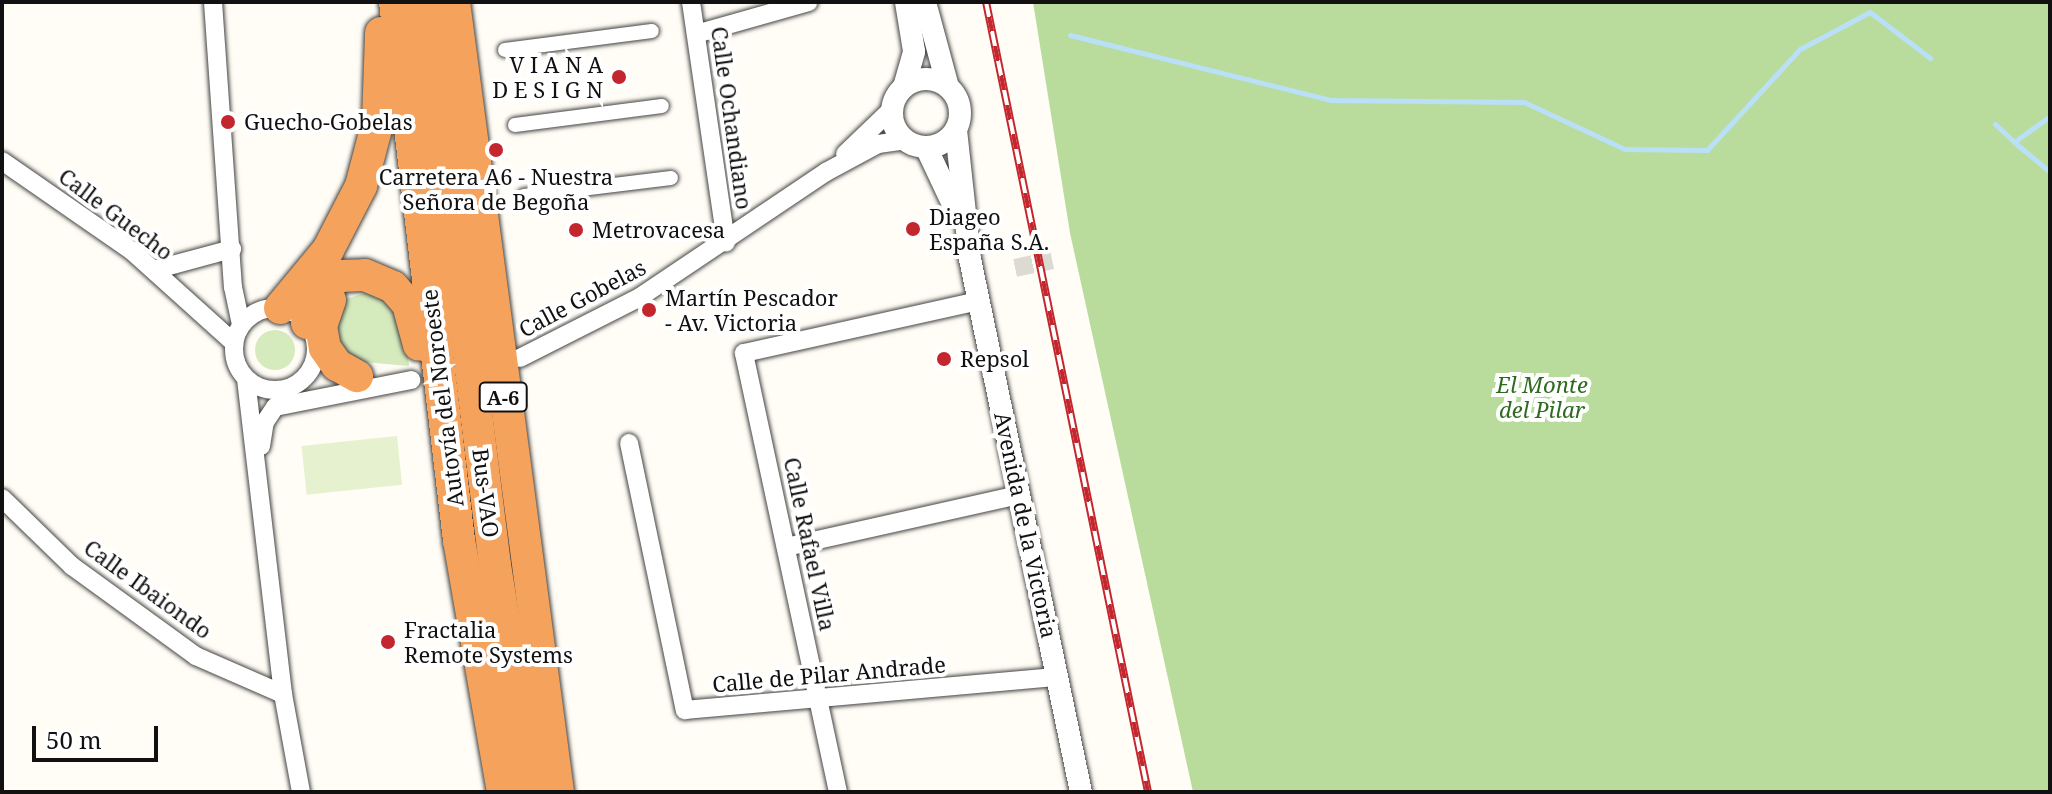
<!DOCTYPE html>
<meta charset="utf-8">
<style>
body{margin:0}
#map{position:relative;width:2052px;height:794px;overflow:hidden;background:#fffdf5;font-family:"Noto Serif",serif}
div>[style]{position:absolute}
.green>*{inset:0;background:#d5ebbd}
.round{border-radius:50%}
.forest>*{inset:0;background:#b9dc9c}
.pitch>*{inset:0;background:#e6f2cf;transform-origin:0 0}
.stream>*{height:5px;margin:-2.5px;padding:0 2.5px;transform-origin:2.5px;border-radius:2.5px;background:#b9e0f7}
.minor-tunnel>*{height:18px;margin-top:-9px;transform-origin:0;background:repeating-linear-gradient(90deg,#dbdad3 0 18px,transparent 0 27px)}
.roads{filter:drop-shadow(0 0 2px #444) drop-shadow(0 0 2px #444)}
.pedestrian>*{height:14px;margin:-7px;padding:0 7px;transform-origin:7px;border-radius:7px;background:#fff}
.minor>*{height:18px;margin:-9px;padding:0 9px;transform-origin:9px;border-radius:9px;background:#fff}
.minor>.ring{margin:-9px;padding:0;box-sizing:content-box;background:none;border:18px solid #fff;border-radius:50%}
.tertiary>*{height:22px;margin:-11px;padding:0 11px;transform-origin:11px;border-radius:11px;background:#fff}
.tertiary>.ring{margin:-11px;padding:0;box-sizing:content-box;background:none;border:22px solid #fff;border-radius:50%}
.motorway>*{height:32px;margin:-16px;padding:0 16px;transform-origin:16px;border-radius:16px;background:#f5a25d}
.rail>*{height:8px;margin-top:-4px;transform-origin:0;background:repeating-linear-gradient(90deg,#fff 0 15px,#c4262e 0 30px);box-sizing:border-box;border-block:2px solid #c4262e}
.dots>*{width:22px;height:22px;translate:-50% -50%;box-sizing:border-box;border:4px solid #fff;border-radius:50%}
span{translate:-50% -50%;white-space:nowrap;text-align:center;line-height:1.15;-webkit-text-stroke:8px #fff;paint-order:stroke}
.shield-label span{padding:2px 6px;background:#fff;border:2px solid;border-radius:6px;-webkit-text-stroke-width:0}
.shield-label{font-size:20px;color:#111;font-weight:700}
.poi-label{font-size:22px;color:#111}
.right{translate:-100% -50%;text-align:right}
.left{translate:0 -50%;text-align:left}
.street-label{font-size:22px;color:#111}
.park-label{font-size:22px;color:#2f6b1f;font-style:italic}
.frame{position:absolute;inset:0;border:4px solid #111;pointer-events:none}
.scale{position:absolute;left:32px;top:726px;width:126px;height:36px;box-sizing:border-box;border:4px solid #111;border-top:0;padding-left:10px;font-size:24px;line-height:28px;white-space:nowrap;color:#111;-webkit-text-stroke:6px #fff;paint-order:stroke}
</style>
<div id="map">
<div class="green">
<i style="clip-path:polygon(368px 292px,390px 300px,406px 331px,409px 366px,363px 362px,343px 352px,333px 319px,346px 299px)"></i>
<i class="round" style="left:255px;top:330px;width:40px;height:40px"></i>
</div>
<div class="forest">
<i style="clip-path:polygon(1033px 2px,2050px 2px,2050px 792px,1193px 792px,1070px 233px)"></i>
</div>
<div class="pitch">
<i style="left:397px;top:436px;width:49px;height:96px;rotate:84deg"></i>
</div>
<div class="stream">
<i style="left:1070px;top:35px;width:268px;rotate:14deg"></i>
<i style="left:1330px;top:100px;width:194px;rotate:0.6deg"></i>
<i style="left:1524px;top:102px;width:111px;rotate:25deg"></i>
<i style="left:1625px;top:149px;width:82px;rotate:0.7deg"></i>
<i style="left:1707px;top:150px;width:137px;rotate:-47.4deg"></i>
<i style="left:1800px;top:49px;width:79px;rotate:-27.9deg"></i>
<i style="left:1870px;top:12px;width:76px;rotate:37.5deg"></i>
<i style="left:1995px;top:124px;width:26px;rotate:43deg"></i>
<i style="left:2014px;top:142px;width:44px;rotate:-35.8deg"></i>
<i style="left:2014px;top:142px;width:47px;rotate:39.8deg"></i>
</div>
<div class="minor-tunnel">
<i style="left:1015px;top:268px;width:38px;rotate:-12deg"></i>
</div>
<div class="roads">
<div class="pedestrian">
<i style="left:505px;top:50px;width:148px;rotate:-7.4deg"></i>
<i style="left:515px;top:125px;width:148px;rotate:-7.4deg"></i>
<i style="left:524px;top:196px;width:148px;rotate:-7deg"></i>
</div>
<div class="minor">
<i style="left:213px;top:2px;width:286px;rotate:86deg"></i>
<i style="left:233px;top:287px;width:38px;rotate:78deg"></i>
<i style="left:691px;top:2px;width:243px;rotate:81.7deg"></i>
<i style="left:696px;top:34px;width:117px;rotate:-15.8deg"></i>
<i style="left:845px;top:154px;width:65px;rotate:-43.8deg"></i>
<i style="left:2px;top:161px;width:158px;rotate:34.7deg"></i>
<i style="left:132px;top:251px;width:136px;rotate:42deg"></i>
<i style="left:154px;top:270px;width:81px;rotate:-15.1deg"></i>
<i class="ring" style="left:234px;top:308px;width:64px;height:64px"></i>
<i style="left:520px;top:358px;width:135px;rotate:-26.9deg"></i>
<i style="left:640px;top:297px;width:224px;rotate:-33.9deg"></i>
<i style="left:826px;top:172px;width:59px;rotate:-28.3deg"></i>
<i style="left:878px;top:144px;width:27px;rotate:-8deg"></i>
<i style="left:246px;top:379px;width:317px;rotate:83.3deg"></i>
<i style="left:283px;top:694px;width:100px;rotate:79.6deg"></i>
<i style="left:629px;top:443px;width:273px;rotate:78.2deg"></i>
<i style="left:685px;top:710px;width:374px;rotate:-5.1deg"></i>
<i style="left:261px;top:446px;width:24px;rotate:-81deg"></i>
<i style="left:265px;top:422px;width:18px;rotate:-56deg"></i>
<i style="left:275px;top:407px;width:139px;rotate:-11.2deg"></i>
<i style="left:2px;top:498px;width:98px;rotate:44.2deg"></i>
<i style="left:72px;top:566px;width:153px;rotate:36deg"></i>
<i style="left:196px;top:656px;width:95px;rotate:23.6deg"></i>
<i style="left:786px;top:547px;width:238px;rotate:-12.6deg"></i>
<i style="left:838px;top:792px;width:449px;rotate:-102.1deg"></i>
<i style="left:744px;top:353px;width:241px;rotate:-12.5deg"></i>
</div>
<div class="tertiary">
<i style="left:925px;top:2px;width:88px;rotate:74.9deg"></i>
<i class="ring" style="left:892px;top:79px;width:46px;height:46px"></i>
<i style="left:904px;top:87px;width:37px;rotate:-74deg"></i>
<i style="left:914px;top:51px;width:50px;rotate:-99.3deg"></i>
<i style="left:956px;top:130px;width:130px;rotate:83.8deg"></i>
<i style="left:970px;top:259px;width:544px;rotate:78.24deg"></i>
<i style="left:926px;top:147px;width:75px;rotate:64.8deg"></i>
</div>
<div class="motorway">
<i style="left:395px;top:2px;width:542px;rotate:83.22deg"></i>
<i style="left:459px;top:540px;width:256px;rotate:80.1deg"></i>
<i style="left:425px;top:2px;width:567px;rotate:82.91deg"></i>
<i style="left:495px;top:565px;width:230px;rotate:81deg"></i>
<i style="left:454px;top:2px;width:797px;rotate:82.5deg"></i>
<i style="left:330px;top:300px;width:28px;rotate:109deg"></i>
<i style="left:321px;top:326px;width:22px;rotate:80deg"></i>
<i style="left:325px;top:348px;width:21px;rotate:55deg"></i>
<i style="left:337px;top:365px;width:23px;rotate:29deg"></i>
<i style="left:280px;top:308px;width:75px;rotate:-50.4deg"></i>
<i style="left:328px;top:250px;width:72px;rotate:-62.7deg"></i>
<i style="left:361px;top:186px;width:67px;rotate:-75.3deg"></i>
<i style="left:378px;top:121px;width:88px;rotate:-88deg"></i>
<i style="left:307px;top:323px;width:40px;rotate:-65deg"></i>
<i style="left:324px;top:287px;width:19px;rotate:-35deg"></i>
<i style="left:340px;top:276px;width:25px;rotate:-2deg"></i>
<i style="left:365px;top:275px;width:30px;rotate:23deg"></i>
<i style="left:393px;top:287px;width:23px;rotate:49deg"></i>
<i style="left:408px;top:304px;width:42px;rotate:75deg"></i>
</div>
</div>
<div class="rail">
<i style="left:986px;top:2px;width:806px;rotate:78.41deg"></i>
</div>
<div class="dots">
<i style="left:619px;top:77px;background:#c4262e"></i>
<i style="left:228px;top:122px;background:#c4262e"></i>
<i style="left:496px;top:150px;background:#c4262e"></i>
<i style="left:913px;top:229px;background:#c4262e"></i>
<i style="left:576px;top:230px;background:#c4262e"></i>
<i style="left:649px;top:310px;background:#c4262e"></i>
<i style="left:944px;top:359px;background:#c4262e"></i>
<i style="left:388px;top:642px;background:#c4262e"></i>
</div>
<div class="shield-label">
<span style="left:503px;top:397px">A-6</span>
</div>
<div class="poi-label">
<span class="right" style="left:603px;top:77px">V I A N A<br>D E S I G N</span>
<span class="left" style="left:244px;top:122px">Guecho-Gobelas</span>
<span style="left:496px;top:189px">Carretera A6 - Nuestra<br>Señora de Begoña</span>
<span class="left" style="left:929px;top:229px">Diageo<br>España S.A.</span>
<span class="left" style="left:592px;top:230px">Metrovacesa</span>
<span class="left" style="left:665px;top:310px">Martín Pescador<br>- Av. Victoria</span>
<span class="left" style="left:960px;top:359px">Repsol</span>
<span class="left" style="left:404px;top:642px">Fractalia<br>Remote Systems</span>
</div>
<div class="street-label">
<span style="left:732px;top:118px;rotate:82deg">Calle Ochandiano</span>
<span style="left:116px;top:214px;rotate:37deg">Calle Guecho</span>
<span style="left:582px;top:298px;rotate:-28deg">Calle Gobelas</span>
<span style="left:442px;top:398px;rotate:-97deg">Autovía del Noroeste</span>
<span style="left:486px;top:493px;rotate:83deg">Bus-VAO</span>
<span style="left:1026px;top:525px;rotate:78deg">Avenida de la Victoria</span>
<span style="left:810px;top:544px;rotate:78deg">Calle Rafael Villa</span>
<span style="left:148px;top:589px;rotate:36deg">Calle Ibaiondo</span>
<span style="left:829px;top:674px;rotate:-5deg">Calle de Pilar Andrade</span>
</div>
<div class="park-label">
<span style="left:1542px;top:397px">El Monte<br>del Pilar</span>
</div>
<div class="frame"></div>
<div class="scale">50 m</div>
</div>
